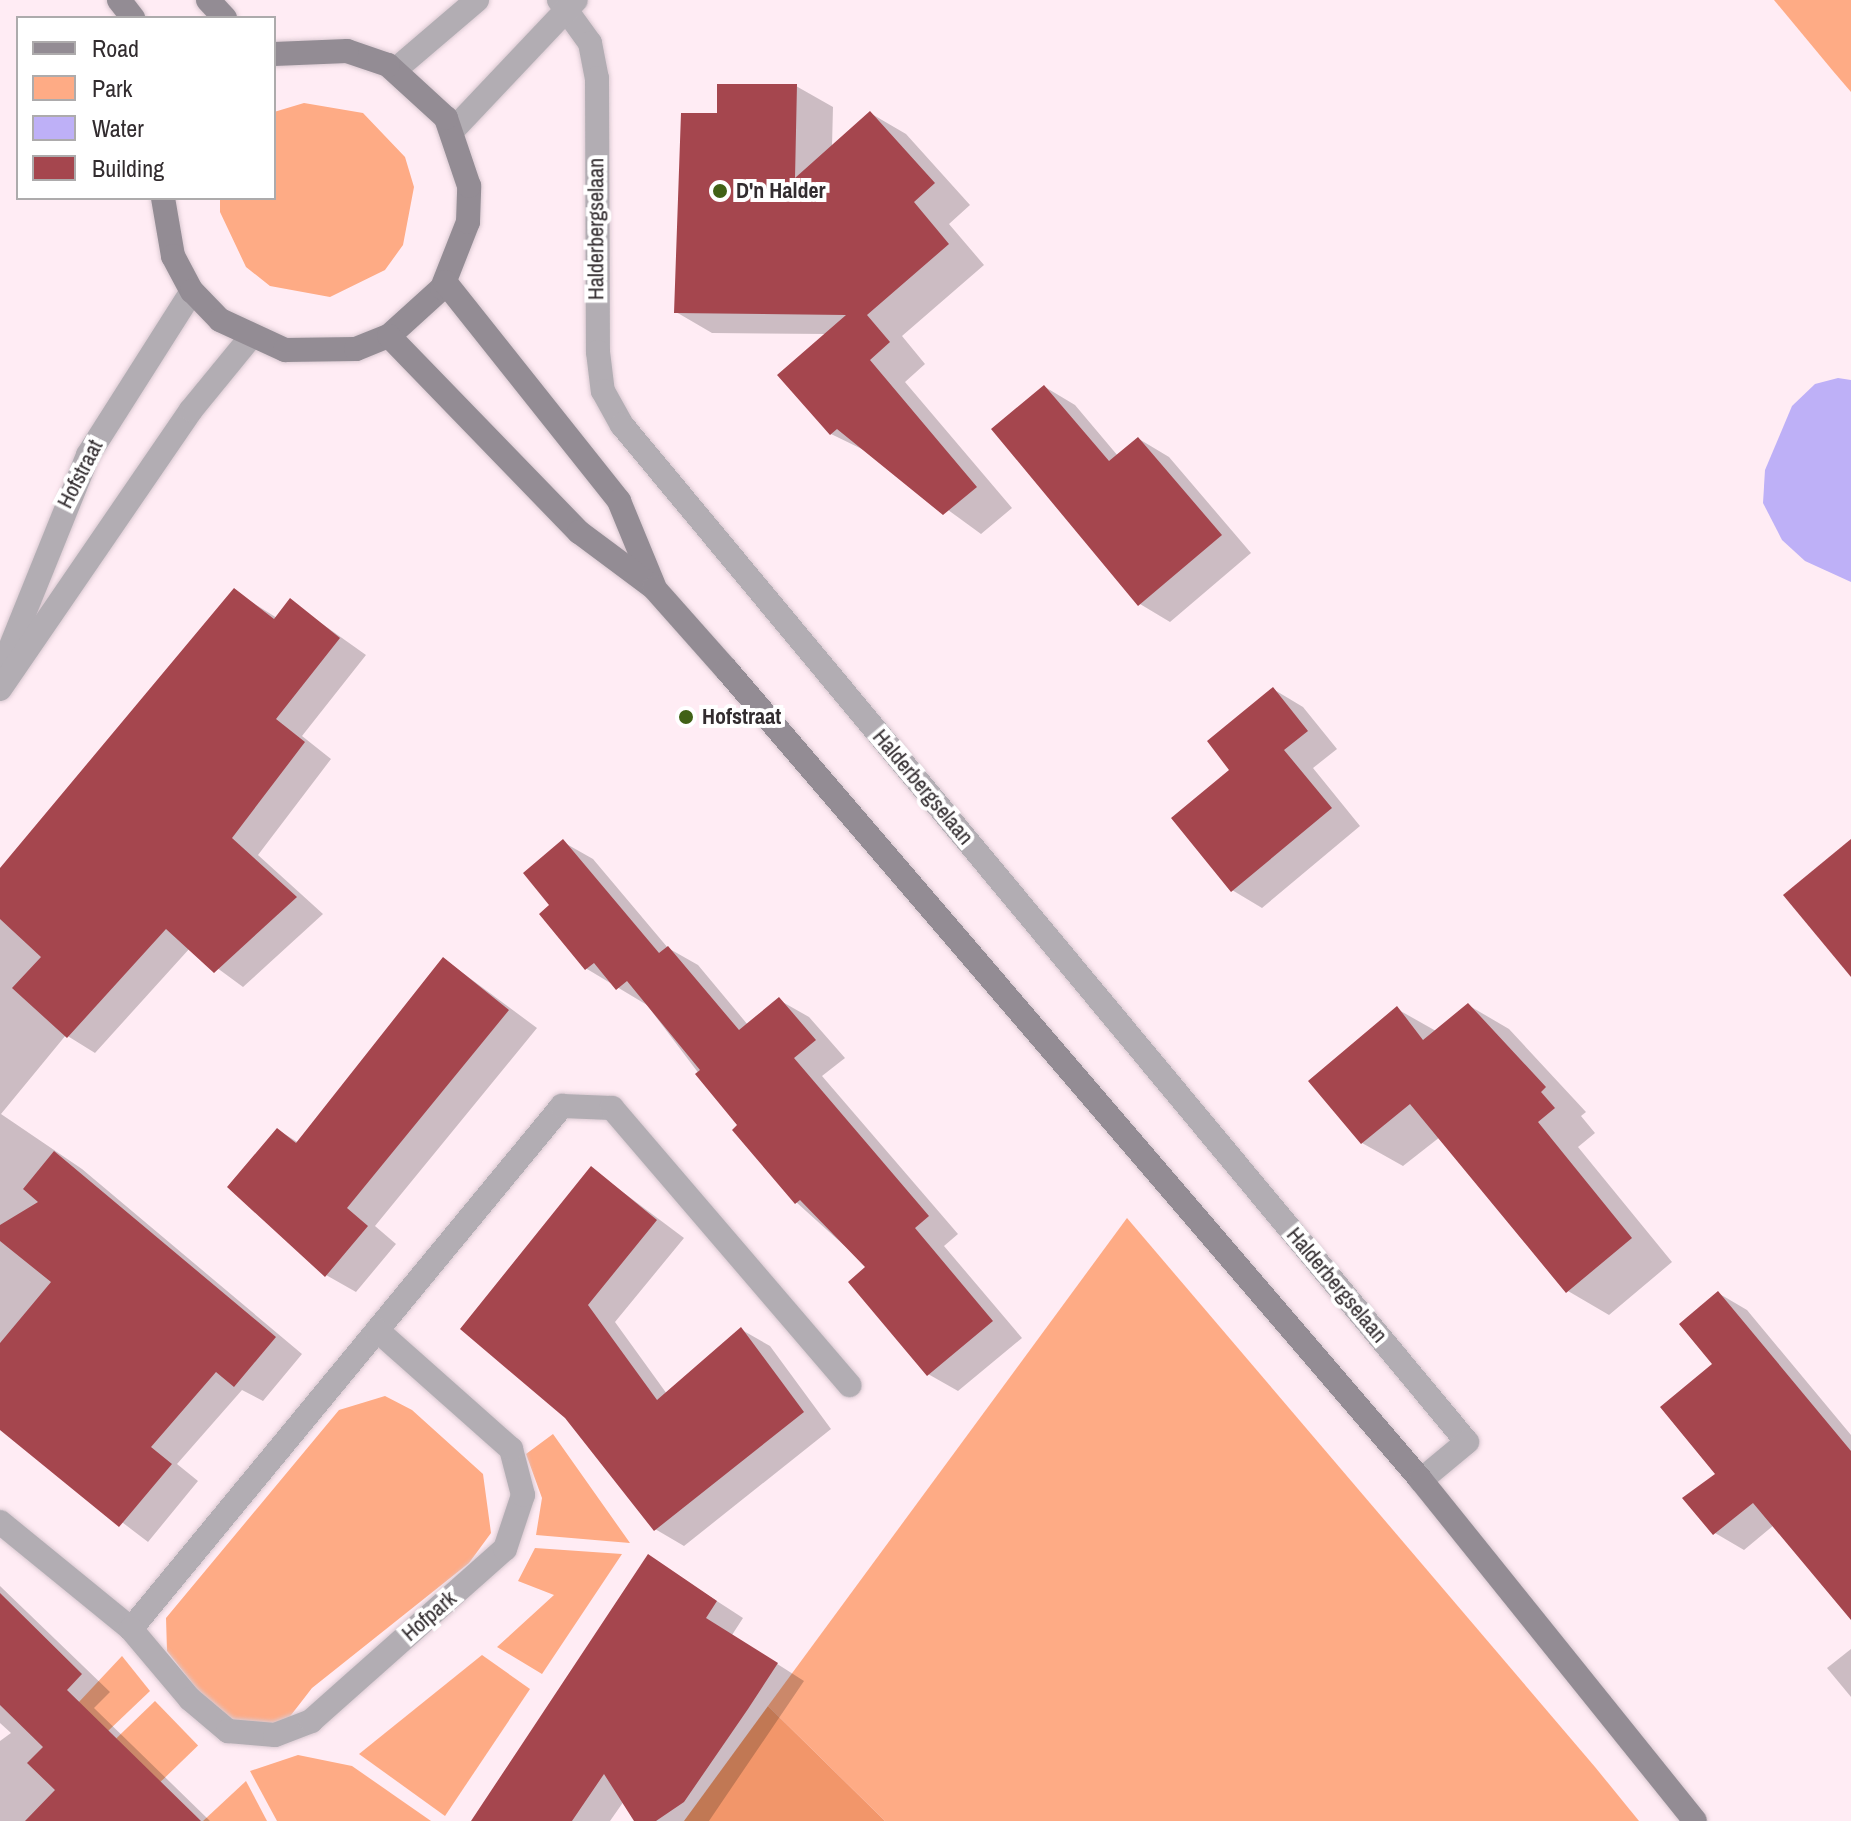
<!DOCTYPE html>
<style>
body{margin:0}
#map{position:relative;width:1851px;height:1821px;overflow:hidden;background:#ffecf4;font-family:"Archivo Narrow",sans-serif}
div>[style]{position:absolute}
.green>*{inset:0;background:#feab85;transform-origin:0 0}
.forest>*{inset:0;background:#f2966a}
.water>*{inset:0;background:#beb0f7}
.shadow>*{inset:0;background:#0003}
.building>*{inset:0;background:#a5464e}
.roads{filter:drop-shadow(0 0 2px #dac9d1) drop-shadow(0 0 2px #dac9d1)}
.minor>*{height:24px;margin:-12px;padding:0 12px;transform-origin:12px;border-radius:12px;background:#b2adb3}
.tertiary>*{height:24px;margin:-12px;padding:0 12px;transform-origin:12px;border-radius:12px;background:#b2adb3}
.secondary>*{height:24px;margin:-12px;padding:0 12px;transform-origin:12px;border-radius:12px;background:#938c94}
.dots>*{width:22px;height:22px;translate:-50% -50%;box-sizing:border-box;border:4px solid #fff;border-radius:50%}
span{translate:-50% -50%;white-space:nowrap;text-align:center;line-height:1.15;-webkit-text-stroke:8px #fff;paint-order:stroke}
.poi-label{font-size:22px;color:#322c2f;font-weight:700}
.left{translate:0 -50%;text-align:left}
.street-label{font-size:22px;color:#322c2f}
.legend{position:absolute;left:16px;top:16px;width:260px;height:184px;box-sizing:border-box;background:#fff;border:2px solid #adabac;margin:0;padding:10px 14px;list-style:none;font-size:24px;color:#322c2f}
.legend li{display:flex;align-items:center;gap:16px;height:40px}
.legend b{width:40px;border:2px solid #adabac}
</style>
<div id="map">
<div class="green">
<i style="clip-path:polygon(1774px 0,1851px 0,1851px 92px,1833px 71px)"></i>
<i style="clip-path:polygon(304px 103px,363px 113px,405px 157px,414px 187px,403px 245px,385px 270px,330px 297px,270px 286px,246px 267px,220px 212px,220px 198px,274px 198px,274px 112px)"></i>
<i style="clip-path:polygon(1127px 1218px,1595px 1767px,1639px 1821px,885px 1821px,768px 1706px)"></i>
<i style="clip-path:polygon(385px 1396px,412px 1410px,483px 1474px,491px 1533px,469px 1563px,312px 1688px,281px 1728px,223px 1722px,167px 1651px,166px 1618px,339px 1410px)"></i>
<i style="clip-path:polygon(553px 1434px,630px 1543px,536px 1535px,542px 1498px,526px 1454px)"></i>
<i style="clip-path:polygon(535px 1548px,622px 1554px,542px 1674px,497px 1647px,554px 1595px,518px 1581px)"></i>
<i style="clip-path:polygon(482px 1655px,530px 1689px,445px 1816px,359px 1754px)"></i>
<i style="clip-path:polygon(122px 1656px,150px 1691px,108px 1731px,78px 1703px)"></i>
<i style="left:155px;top:1701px;width:62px;height:54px;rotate:46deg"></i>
<i style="clip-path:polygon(298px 1755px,352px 1766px,431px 1821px,277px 1821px,250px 1771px)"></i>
<i style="clip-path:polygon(246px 1781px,267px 1821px,203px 1821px)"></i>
</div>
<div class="forest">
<i style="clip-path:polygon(768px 1706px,885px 1821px,684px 1821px)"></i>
</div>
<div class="water">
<i style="clip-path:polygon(1838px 378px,1851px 380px,1851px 582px,1805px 561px,1782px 540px,1763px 503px,1765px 470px,1792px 406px,1815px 384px)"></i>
</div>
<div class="shadow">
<i style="clip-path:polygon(796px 86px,833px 107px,832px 147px,870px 113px,906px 134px,970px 205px,949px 224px,984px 265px,902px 336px,925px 364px,905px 382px,1012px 508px,981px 534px,870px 453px,831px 434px,827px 334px,712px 333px,676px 312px,719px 115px)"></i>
<i style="clip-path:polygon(1045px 387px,1075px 405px,1118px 456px,1139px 439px,1169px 457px,1251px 553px,1170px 622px,1140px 604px)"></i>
<i style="clip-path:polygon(234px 591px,277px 618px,290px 601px,366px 655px,302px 736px,331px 759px,258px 855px,323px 914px,243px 987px,190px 948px,95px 1053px,66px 1035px,1px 1114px,82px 1169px,302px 1354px,263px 1401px,242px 1390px,177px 1464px,198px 1481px,148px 1542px,0 1429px,0 876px)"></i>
<i style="clip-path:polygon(1273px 689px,1303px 707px,1337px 749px,1313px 768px,1360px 826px,1262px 908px,1232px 890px,1232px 771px)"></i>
<i style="clip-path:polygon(563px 842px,593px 859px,668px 948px,698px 965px,748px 1025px,779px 1000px,809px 1017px,845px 1058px,822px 1076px,958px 1234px,944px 1246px,1022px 1338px,958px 1391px,928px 1374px,868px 1267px,796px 1202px,647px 1005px,587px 969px,552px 906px)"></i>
<i style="clip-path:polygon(444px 959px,537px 1028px,375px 1226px,396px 1244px,356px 1292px,326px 1275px,230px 1186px,278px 1130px,299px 1143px)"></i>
<i style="clip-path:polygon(1468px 1005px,1509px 1029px,1586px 1112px,1581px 1116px,1595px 1133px,1578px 1147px,1672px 1262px,1609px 1315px,1568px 1291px,1440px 1137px,1403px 1166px,1362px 1143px,1397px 1009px,1436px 1031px)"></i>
<i style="clip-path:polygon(592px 1169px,684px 1238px,615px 1322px,667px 1394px,742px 1330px,770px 1346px,831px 1429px,684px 1546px,655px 1529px,566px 1416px)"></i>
<i style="clip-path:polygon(1718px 1293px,1747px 1310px,1851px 1435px,1851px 1617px,1774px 1525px,1744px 1550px,1715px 1533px)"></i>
<i style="clip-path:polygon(649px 1557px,743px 1618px,732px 1635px,804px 1681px,709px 1821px,637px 1821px,624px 1801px,610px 1821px,473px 1821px)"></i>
<i style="clip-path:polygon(0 1586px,110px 1692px,94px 1708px,210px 1821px,0 1821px,0 1741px,11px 1733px,0 1723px)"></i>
<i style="clip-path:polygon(1851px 1649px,1851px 1697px,1827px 1668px)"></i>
</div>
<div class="building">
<i style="clip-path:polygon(717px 84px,797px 84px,795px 178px,870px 111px,935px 183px,914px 202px,949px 244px,867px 315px,890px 342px,870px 360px,977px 487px,943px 515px,837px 429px,830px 435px,777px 375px,846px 315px,674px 313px,681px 113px,717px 113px)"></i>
<i style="clip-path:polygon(1044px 385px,1109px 461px,1138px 437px,1222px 535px,1138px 606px,991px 429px)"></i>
<i style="clip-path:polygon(234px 588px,274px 619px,290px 598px,340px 638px,276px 719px,305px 742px,232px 838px,297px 897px,214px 973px,166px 929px,67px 1038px,12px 988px,41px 957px,0 919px,0 868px)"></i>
<i style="clip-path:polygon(1273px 687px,1308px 731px,1284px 750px,1332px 808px,1231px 892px,1171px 818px,1229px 770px,1207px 741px)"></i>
<i style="clip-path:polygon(563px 839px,659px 953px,668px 946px,739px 1030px,779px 997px,816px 1040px,794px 1058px,929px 1216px,915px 1228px,993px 1321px,927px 1376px,848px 1282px,865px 1267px,800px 1200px,795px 1204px,732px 1130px,737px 1125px,695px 1074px,700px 1070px,627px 981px,616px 990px,594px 963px,585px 970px,539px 914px,549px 905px,523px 873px)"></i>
<i style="clip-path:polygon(1851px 839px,1851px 977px,1783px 895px)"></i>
<i style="clip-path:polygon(443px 957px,509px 1010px,347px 1208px,368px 1226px,325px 1277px,227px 1187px,277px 1128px,296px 1143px)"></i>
<i style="clip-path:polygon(1468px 1003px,1546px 1087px,1541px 1092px,1555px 1108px,1538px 1122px,1632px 1238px,1566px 1293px,1410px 1104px,1361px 1144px,1308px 1081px,1397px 1006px,1423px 1040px)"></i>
<i style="clip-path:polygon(54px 1151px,276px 1337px,234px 1387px,216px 1372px,151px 1447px,172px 1464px,119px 1527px,0 1430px,0 1343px,51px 1282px,0 1241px,0 1225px,38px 1202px,23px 1189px)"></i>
<i style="clip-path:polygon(591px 1166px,657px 1220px,588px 1305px,657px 1400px,741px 1327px,804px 1412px,654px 1531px,565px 1418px,460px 1329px)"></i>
<i style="clip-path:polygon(1718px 1291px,1851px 1451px,1851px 1620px,1753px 1503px,1713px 1535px,1682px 1498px,1715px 1474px,1660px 1407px,1712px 1364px,1679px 1324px)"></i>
<i style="clip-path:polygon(648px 1554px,717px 1601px,706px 1618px,778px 1663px,748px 1709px,684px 1802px,656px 1821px,634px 1821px,604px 1774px,572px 1821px,471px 1821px)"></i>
<i style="clip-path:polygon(0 1593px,82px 1674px,67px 1690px,201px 1821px,25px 1821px,55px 1790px,27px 1763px,43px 1747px,0 1705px)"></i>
</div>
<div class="roads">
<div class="minor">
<i style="left:559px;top:0;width:53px;rotate:54.2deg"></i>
<i style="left:590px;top:43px;width:36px;rotate:79deg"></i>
<i style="left:597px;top:78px;width:274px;rotate:89.8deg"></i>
<i style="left:598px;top:352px;width:39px;rotate:83deg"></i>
<i style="left:603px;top:391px;width:39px;rotate:61deg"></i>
<i style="left:622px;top:425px;width:1322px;rotate:50.28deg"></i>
<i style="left:1467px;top:1442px;width:60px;rotate:140.4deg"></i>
<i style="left:395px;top:70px;width:108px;rotate:-40.5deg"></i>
<i style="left:452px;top:131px;width:180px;rotate:-46.6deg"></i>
<i style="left:0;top:1522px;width:169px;rotate:39.2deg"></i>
<i style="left:131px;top:1629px;width:678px;rotate:-50.51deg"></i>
<i style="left:562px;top:1106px;width:50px;rotate:2.3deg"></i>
<i style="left:612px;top:1108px;width:365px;rotate:49.4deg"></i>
<i style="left:131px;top:1629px;width:92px;rotate:49.9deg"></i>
<i style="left:190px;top:1699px;width:50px;rotate:40.1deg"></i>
<i style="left:228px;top:1731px;width:47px;rotate:4.9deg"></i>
<i style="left:275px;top:1735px;width:39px;rotate:-21deg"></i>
<i style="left:311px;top:1721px;width:259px;rotate:-41.6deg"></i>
<i style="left:505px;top:1549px;width:57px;rotate:-71.6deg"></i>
<i style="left:523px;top:1495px;width:48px;rotate:-104.6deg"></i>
<i style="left:511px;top:1449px;width:179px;rotate:-138.4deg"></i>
</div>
<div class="tertiary">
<i style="left:0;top:673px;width:235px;rotate:-68deg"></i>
<i style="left:88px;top:455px;width:194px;rotate:-57.6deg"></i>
<i style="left:0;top:689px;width:338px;rotate:-55.6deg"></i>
<i style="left:191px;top:410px;width:93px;rotate:-50.7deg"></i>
</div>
<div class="secondary">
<i style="left:119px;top:0;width:23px;rotate:52deg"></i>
<i style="left:208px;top:0;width:25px;rotate:47deg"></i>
<i style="left:163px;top:198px;width:59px;rotate:80.2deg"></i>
<i style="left:173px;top:256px;width:40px;rotate:62deg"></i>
<i style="left:192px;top:291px;width:40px;rotate:46deg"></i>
<i style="left:220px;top:320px;width:72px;rotate:24.8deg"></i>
<i style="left:285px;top:350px;width:71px;rotate:-0.8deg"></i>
<i style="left:356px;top:349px;width:35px;rotate:-22deg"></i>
<i style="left:389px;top:336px;width:72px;rotate:-42.2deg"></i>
<i style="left:442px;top:288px;width:71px;rotate:-68.5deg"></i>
<i style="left:468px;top:222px;width:36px;rotate:-88deg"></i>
<i style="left:469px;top:186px;width:72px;rotate:-108.7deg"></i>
<i style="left:446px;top:118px;width:79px;rotate:-137.6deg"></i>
<i style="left:388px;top:65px;width:43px;rotate:-161.1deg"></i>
<i style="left:347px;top:51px;width:73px;rotate:177.6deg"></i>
<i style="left:445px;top:282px;width:280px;rotate:51.5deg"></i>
<i style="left:619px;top:501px;width:92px;rotate:67.6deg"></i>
<i style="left:389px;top:336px;width:273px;rotate:45.9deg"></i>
<i style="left:579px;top:532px;width:94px;rotate:36.7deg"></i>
<i style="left:654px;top:588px;width:108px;rotate:48.4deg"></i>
<i style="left:726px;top:669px;width:1068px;rotate:49.4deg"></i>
<i style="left:1421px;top:1480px;width:437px;rotate:51.2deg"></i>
</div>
</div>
<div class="dots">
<i style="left:720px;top:191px;background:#416116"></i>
<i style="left:686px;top:717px;background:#416116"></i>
</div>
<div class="poi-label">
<span class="left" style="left:736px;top:191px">D'n Halder</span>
<span class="left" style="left:702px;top:717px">Hofstraat</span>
</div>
<div class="street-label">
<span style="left:596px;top:229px;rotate:-90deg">Halderbergselaan</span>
<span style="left:80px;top:474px;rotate:-63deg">Hofstraat</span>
<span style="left:923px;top:787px;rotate:50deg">Halderbergselaan</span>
<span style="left:1337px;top:1285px;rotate:50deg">Halderbergselaan</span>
<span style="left:429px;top:1616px;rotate:-41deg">Hofpark</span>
</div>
<ul class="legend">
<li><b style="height:10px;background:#938c94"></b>Road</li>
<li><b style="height:22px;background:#feab85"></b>Park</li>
<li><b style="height:22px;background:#beb0f7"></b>Water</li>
<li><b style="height:22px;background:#a5464e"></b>Building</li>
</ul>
</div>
